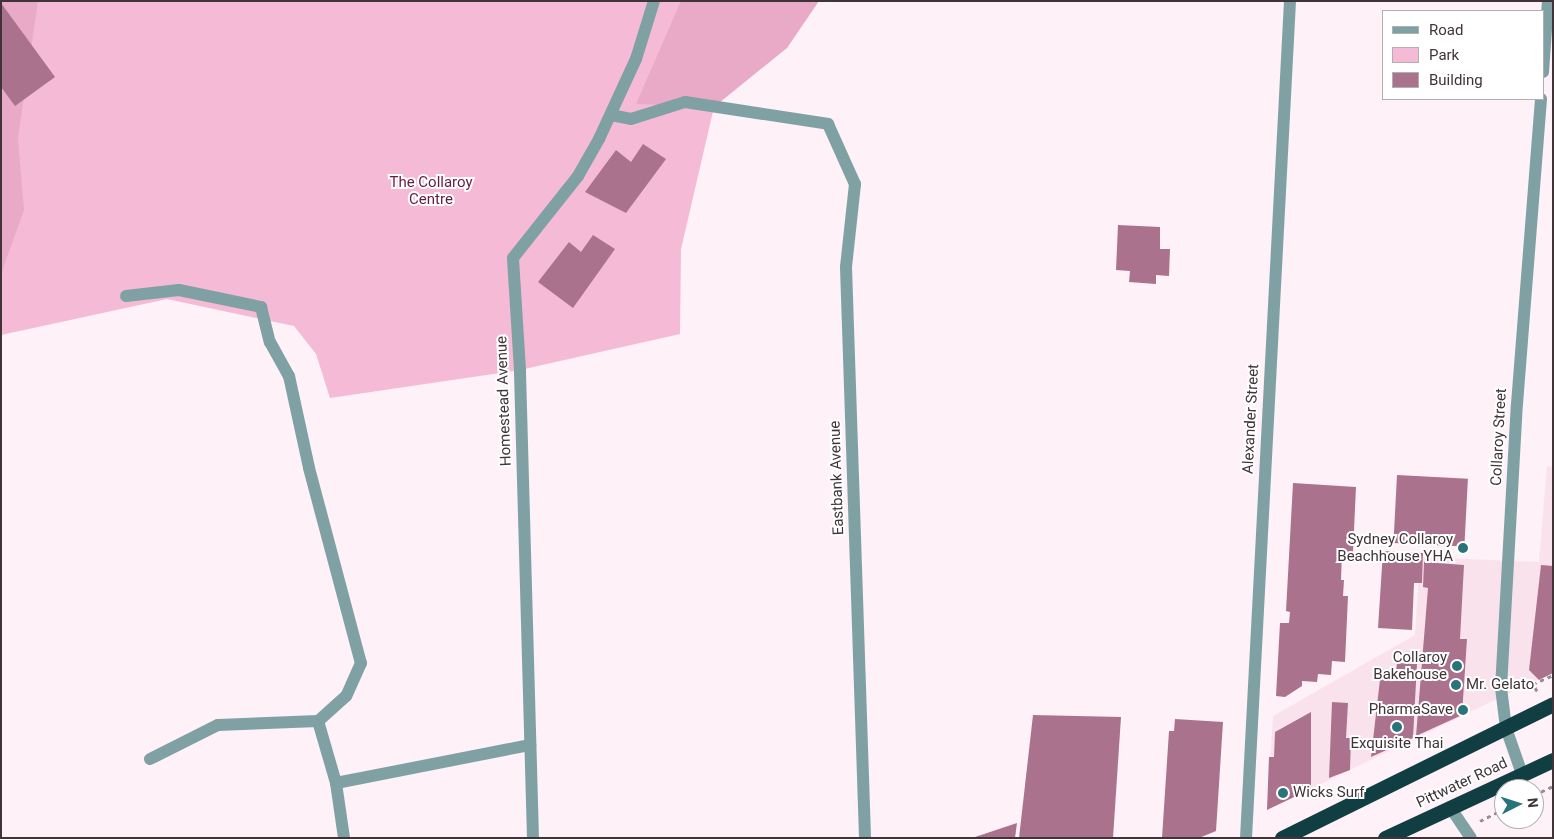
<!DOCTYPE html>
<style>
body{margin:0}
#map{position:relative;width:1554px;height:839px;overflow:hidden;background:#fef1f7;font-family:Roboto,sans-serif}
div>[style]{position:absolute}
.built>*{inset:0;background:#fae2ec}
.green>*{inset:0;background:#f5bad5}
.forest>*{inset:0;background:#e8aac7}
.building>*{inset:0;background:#ab728d;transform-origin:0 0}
.path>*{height:3px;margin-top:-1.5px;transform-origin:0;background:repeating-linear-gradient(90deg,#988b91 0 4px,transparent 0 8px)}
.minor>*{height:12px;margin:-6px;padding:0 6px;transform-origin:6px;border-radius:6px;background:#80a1a4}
.highway>*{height:15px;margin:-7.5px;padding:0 7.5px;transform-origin:7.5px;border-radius:7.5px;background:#113e43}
.dots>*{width:14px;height:14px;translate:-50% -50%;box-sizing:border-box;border:2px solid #fff;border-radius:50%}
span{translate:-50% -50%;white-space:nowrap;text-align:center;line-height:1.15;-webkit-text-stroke:4px #fff;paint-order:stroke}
.park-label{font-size:15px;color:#631d44}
.street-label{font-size:15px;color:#403439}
.poi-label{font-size:15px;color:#403439}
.right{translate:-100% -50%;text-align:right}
.left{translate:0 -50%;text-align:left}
.frame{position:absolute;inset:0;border:2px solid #403439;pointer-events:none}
.legend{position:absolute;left:1382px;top:10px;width:162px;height:90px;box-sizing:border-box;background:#fff;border:1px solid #b3aeb0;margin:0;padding:6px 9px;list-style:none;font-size:15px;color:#403439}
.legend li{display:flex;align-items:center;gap:10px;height:25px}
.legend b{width:25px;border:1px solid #b3aeb0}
.north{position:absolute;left:1494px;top:779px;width:50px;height:50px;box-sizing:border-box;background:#fff;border:1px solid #b3aeb0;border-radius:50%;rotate:85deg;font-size:14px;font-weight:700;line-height:20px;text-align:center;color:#403439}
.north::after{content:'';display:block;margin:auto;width:18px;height:22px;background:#29737a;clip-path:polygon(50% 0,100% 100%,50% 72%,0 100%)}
</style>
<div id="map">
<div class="built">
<i style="clip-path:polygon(1547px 466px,1553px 467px,1553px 672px,1267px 810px,1273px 716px,1415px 635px,1420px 557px,1539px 562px)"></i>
</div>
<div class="green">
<i style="clip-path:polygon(1px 1px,730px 1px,714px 107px,681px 249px,680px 334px,520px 370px,330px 398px,316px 354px,294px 326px,167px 299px,1px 335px)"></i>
</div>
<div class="forest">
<i style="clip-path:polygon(1px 1px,38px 1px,18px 138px,24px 210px,1px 274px)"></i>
<i style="clip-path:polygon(681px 1px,819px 1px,787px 48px,714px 107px,636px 104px)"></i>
</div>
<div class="building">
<i style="clip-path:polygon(1px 3px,55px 77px,15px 106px,1px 87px)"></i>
<i style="clip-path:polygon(643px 144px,666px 159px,626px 213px,585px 192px,616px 150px,631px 162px)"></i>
<i style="clip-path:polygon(1118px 225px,1160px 227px,1160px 249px,1170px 249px,1169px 276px,1156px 275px,1156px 284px,1129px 282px,1130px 271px,1116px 270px)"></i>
<i style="clip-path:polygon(593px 235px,615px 249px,573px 308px,538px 282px,569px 242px,581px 252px)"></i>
<i style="left:1397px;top:475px;width:71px;height:68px;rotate:3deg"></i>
<i style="clip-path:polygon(1293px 483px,1356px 487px,1353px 552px,1342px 551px,1341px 580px,1344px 580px,1343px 596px,1348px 596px,1345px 662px,1332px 661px,1331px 675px,1318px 674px,1317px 682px,1302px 681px,1302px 686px,1285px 697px,1276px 696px,1280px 623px,1289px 623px,1290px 612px,1286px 611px)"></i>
<i style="clip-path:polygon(1383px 551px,1423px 553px,1422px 583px,1414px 583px,1412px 630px,1378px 628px)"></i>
<i style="clip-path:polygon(1424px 562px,1464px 565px,1460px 639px,1467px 639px,1462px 715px,1416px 736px,1428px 588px,1423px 587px)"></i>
<i style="clip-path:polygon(1541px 565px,1553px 566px,1553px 673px,1539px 680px,1529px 670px)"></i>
<i style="clip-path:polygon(1397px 663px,1417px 664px,1413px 738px,1371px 757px,1381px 671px,1396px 672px)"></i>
<i style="clip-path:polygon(1332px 702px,1348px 703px,1346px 738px,1351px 738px,1350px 770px,1329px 778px)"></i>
<i style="clip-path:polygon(1311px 712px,1311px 789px,1267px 810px,1269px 757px,1274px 757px,1275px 732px)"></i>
<i style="clip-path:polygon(1033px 715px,1121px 717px,1113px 838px,1019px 838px)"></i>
<i style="clip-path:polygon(1175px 719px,1223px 722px,1216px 831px,1199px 838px,1162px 838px,1169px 731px,1174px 731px)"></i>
<i style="clip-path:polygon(1017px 823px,1015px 838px,975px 838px,975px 837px)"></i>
</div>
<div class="path">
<i style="left:1537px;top:691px;width:8px;rotate:-120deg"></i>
<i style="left:1533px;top:684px;width:22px;rotate:-24deg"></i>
<i style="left:1534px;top:795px;width:21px;rotate:-25deg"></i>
<i style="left:1480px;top:821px;width:27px;rotate:-27deg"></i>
</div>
<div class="minor">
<i style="left:1543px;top:72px;width:71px;rotate:-86deg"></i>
<i style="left:611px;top:115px;width:20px;rotate:11deg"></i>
<i style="left:631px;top:119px;width:57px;rotate:-17.5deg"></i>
<i style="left:685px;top:102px;width:145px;rotate:8.7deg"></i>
<i style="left:828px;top:124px;width:66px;rotate:65.8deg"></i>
<i style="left:855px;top:184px;width:83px;rotate:96.2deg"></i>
<i style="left:846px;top:267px;width:571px;rotate:88.09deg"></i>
<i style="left:126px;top:296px;width:53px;rotate:-6.5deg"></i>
<i style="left:179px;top:290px;width:84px;rotate:11.7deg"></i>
<i style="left:261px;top:307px;width:36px;rotate:76deg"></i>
<i style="left:270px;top:342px;width:39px;rotate:61deg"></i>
<i style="left:289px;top:376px;width:94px;rotate:77.7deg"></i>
<i style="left:309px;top:468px;width:202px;rotate:75.1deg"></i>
<i style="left:361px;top:663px;width:36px;rotate:114deg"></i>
<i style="left:346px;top:696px;width:38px;rotate:138deg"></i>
<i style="left:318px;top:721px;width:65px;rotate:73.8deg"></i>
<i style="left:336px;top:783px;width:56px;rotate:81.7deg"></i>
<i style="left:150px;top:759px;width:76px;rotate:-26.6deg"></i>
<i style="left:218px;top:725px;width:100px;rotate:-2.3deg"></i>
<i style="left:1522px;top:774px;width:49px;rotate:-109.2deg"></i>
<i style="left:1506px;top:728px;width:40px;rotate:-97.1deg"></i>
<i style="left:1501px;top:688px;width:284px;rotate:-86.8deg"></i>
<i style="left:1517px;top:404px;width:306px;rotate:-85.5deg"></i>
<i style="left:336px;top:783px;width:198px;rotate:-11.1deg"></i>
<i style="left:1450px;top:807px;width:37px;rotate:56deg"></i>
<i style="left:533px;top:838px;width:468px;rotate:-91.6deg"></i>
<i style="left:520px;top:370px;width:112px;rotate:-93.6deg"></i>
<i style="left:513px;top:258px;width:105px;rotate:-51.6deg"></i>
<i style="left:578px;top:176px;width:43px;rotate:-60.4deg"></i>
<i style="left:599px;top:139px;width:88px;rotate:-65.2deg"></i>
<i style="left:636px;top:59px;width:61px;rotate:-72.8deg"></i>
<i style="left:1246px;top:838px;width:838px;rotate:-86.99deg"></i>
</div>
<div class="highway">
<i style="left:1282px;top:838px;width:302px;rotate:-26.3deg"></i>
<i style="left:1385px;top:838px;width:185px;rotate:-24.9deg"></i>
</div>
<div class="dots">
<i style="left:1463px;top:548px;background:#29737a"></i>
<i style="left:1457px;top:666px;background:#29737a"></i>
<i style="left:1456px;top:685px;background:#29737a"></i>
<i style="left:1463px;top:710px;background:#29737a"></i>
<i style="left:1397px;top:727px;background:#29737a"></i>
<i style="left:1283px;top:793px;background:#29737a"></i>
</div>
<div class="park-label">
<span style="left:431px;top:191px">The Collaroy<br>Centre</span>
</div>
<div class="street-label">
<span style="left:504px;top:401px;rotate:-92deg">Homestead Avenue</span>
<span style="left:1251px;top:419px;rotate:-87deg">Alexander Street</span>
<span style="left:1499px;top:437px;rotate:-87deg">Collaroy Street</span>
<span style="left:837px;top:478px;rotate:-92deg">Eastbank Avenue</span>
<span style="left:1462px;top:783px;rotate:-25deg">Pittwater Road</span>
</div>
<div class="poi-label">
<span class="right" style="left:1453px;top:548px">Sydney Collaroy<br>Beachhouse YHA</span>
<span class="right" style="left:1447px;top:666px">Collaroy<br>Bakehouse</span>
<span class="left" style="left:1466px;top:685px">Mr. Gelato</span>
<span class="right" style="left:1453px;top:710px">PharmaSave</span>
<span style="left:1397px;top:744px">Exquisite Thai</span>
<span class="left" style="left:1293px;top:793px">Wicks Surf</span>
</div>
<div class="frame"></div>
<ul class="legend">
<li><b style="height:6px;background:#80a1a4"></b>Road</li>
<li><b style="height:14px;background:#f5bad5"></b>Park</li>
<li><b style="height:14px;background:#ab728d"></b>Building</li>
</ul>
<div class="north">N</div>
</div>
